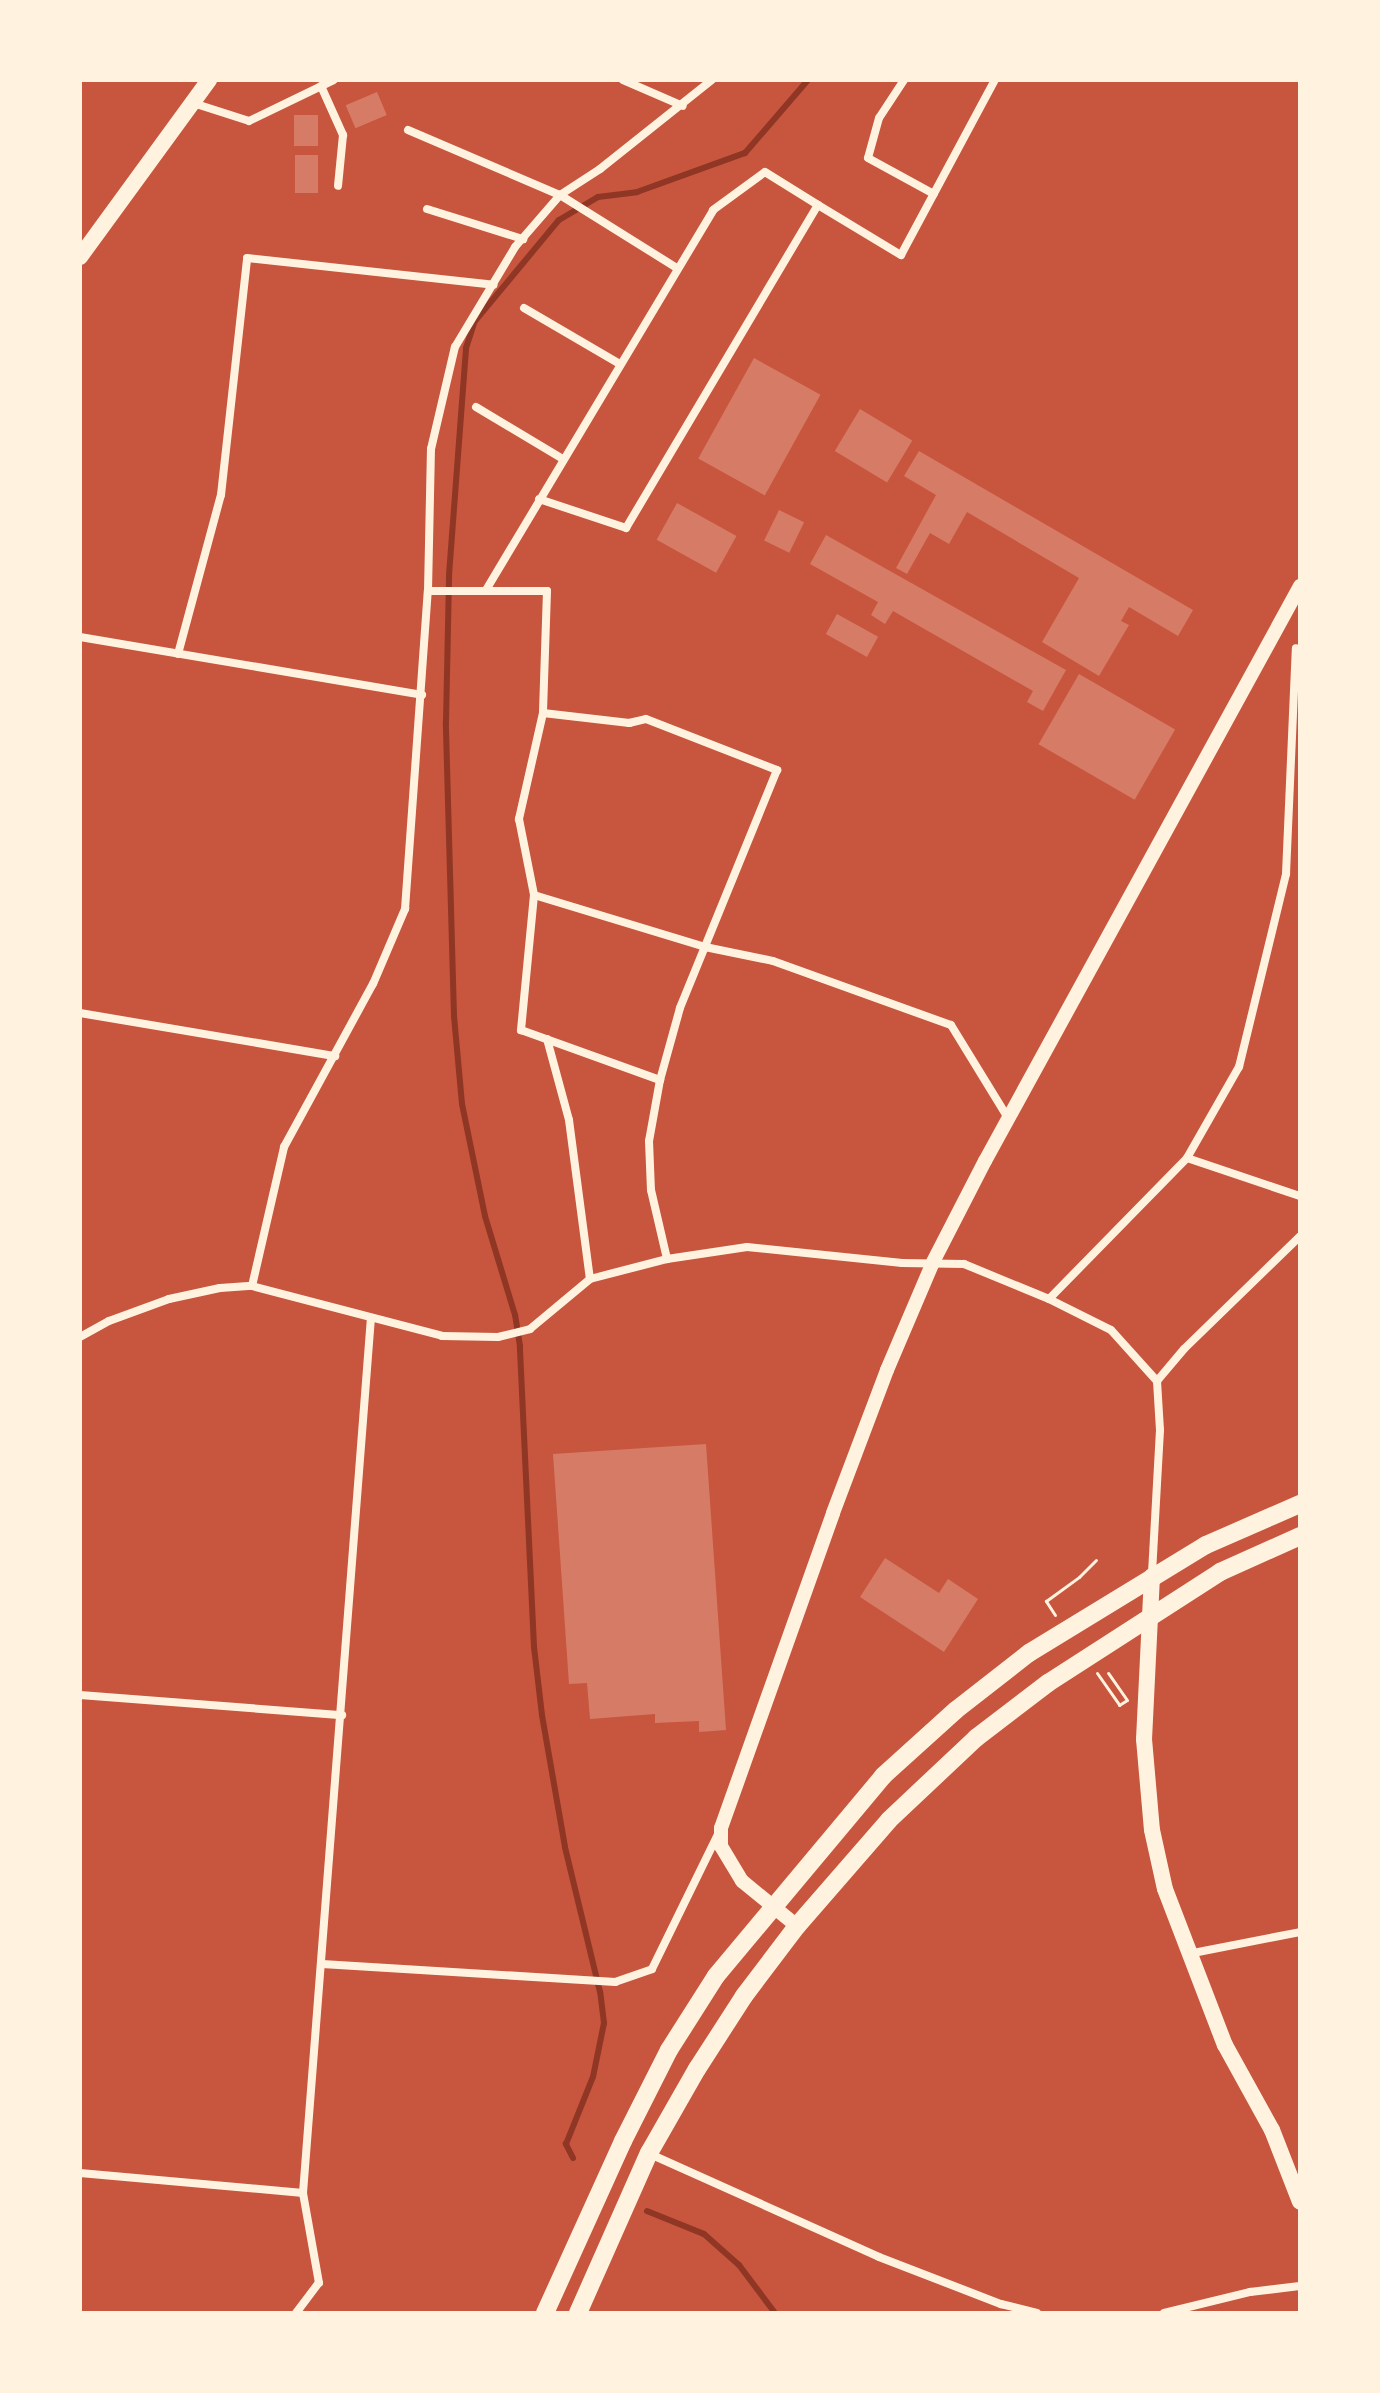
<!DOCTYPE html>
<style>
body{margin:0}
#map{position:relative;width:1380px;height:2393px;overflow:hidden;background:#c8553d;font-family:"Source Serif 4",serif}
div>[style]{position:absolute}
.stream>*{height:6px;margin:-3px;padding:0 3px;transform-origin:3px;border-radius:3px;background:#8f3625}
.building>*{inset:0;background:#d67c66;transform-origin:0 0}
.path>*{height:3px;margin:-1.5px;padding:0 1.5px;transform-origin:1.5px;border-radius:1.5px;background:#fff3e0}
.minor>*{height:8px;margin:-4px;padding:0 4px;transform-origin:4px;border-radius:4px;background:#fff3e0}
.secondary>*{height:14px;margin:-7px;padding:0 7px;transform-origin:7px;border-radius:7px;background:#fff3e0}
.primary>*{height:16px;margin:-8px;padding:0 8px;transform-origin:8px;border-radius:8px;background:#fff3e0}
.trunk>*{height:18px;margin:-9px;padding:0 9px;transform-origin:9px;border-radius:9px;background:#fff3e0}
span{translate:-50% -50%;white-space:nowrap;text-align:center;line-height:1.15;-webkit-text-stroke:6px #fff3e0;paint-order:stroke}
.frame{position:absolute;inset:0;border:82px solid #fff3e0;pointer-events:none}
</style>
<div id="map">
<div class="stream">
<i style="left:573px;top:2158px;width:16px;rotate:-117deg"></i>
<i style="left:566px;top:2144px;width:72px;rotate:-68.1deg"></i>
<i style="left:593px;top:2077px;width:55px;rotate:-78.5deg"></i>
<i style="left:604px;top:2023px;width:31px;rotate:-97deg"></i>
<i style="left:600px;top:1992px;width:149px;rotate:-103.6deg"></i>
<i style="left:565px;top:1847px;width:134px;rotate:-99.9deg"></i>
<i style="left:542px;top:1715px;width:68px;rotate:-96.7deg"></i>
<i style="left:534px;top:1647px;width:301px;rotate:-92.7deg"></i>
<i style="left:520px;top:1346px;width:31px;rotate:-99deg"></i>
<i style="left:515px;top:1315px;width:103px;rotate:-106.9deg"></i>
<i style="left:485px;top:1216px;width:114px;rotate:-101.6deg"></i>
<i style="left:462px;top:1104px;width:88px;rotate:-95.2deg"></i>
<i style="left:454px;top:1016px;width:294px;rotate:-91.6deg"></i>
<i style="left:446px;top:722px;width:147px;rotate:-88.8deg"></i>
<i style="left:449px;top:575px;width:228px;rotate:-85.7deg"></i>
<i style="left:466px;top:348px;width:28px;rotate:-72deg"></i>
<i style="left:475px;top:321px;width:131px;rotate:-50.3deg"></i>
<i style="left:559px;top:220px;width:45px;rotate:-30.5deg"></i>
<i style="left:598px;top:197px;width:39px;rotate:-7deg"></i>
<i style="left:637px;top:192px;width:115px;rotate:-19.9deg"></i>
<i style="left:745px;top:153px;width:96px;rotate:-49.2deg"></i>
<i style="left:647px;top:2211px;width:61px;rotate:22deg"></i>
<i style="left:704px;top:2234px;width:47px;rotate:41.5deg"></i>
<i style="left:739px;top:2265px;width:60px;rotate:53.1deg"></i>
</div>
<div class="building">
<i style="left:377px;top:92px;width:25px;height:34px;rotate:67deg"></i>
<i style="left:318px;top:115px;width:31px;height:24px;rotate:90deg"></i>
<i style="left:295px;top:155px;width:23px;height:38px"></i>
<i style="left:754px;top:358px;width:76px;height:115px;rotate:29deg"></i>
<i style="left:860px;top:409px;width:61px;height:49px;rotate:31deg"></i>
<i style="clip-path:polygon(919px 451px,1193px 610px,1178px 636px,1129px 607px,1121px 621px,1129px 625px,1099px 676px,1042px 642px,1079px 578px,967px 512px,949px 544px,930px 533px,907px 574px,896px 568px,936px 495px,904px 476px)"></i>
<i style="left:677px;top:503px;width:68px;height:42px;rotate:29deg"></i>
<i style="left:779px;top:510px;width:28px;height:34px;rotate:26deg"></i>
<i style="clip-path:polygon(826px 535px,1066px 670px,1043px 711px,1027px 702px,1033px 691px,893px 611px,885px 624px,871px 615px,878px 602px,810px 564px)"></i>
<i style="left:837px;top:614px;width:47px;height:23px;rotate:29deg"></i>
<i style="left:1079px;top:674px;width:111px;height:81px;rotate:30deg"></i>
<i style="clip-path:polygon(706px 1444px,726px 1730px,699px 1732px,699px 1721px,655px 1723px,655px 1714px,590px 1719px,587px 1683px,569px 1684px,553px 1454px)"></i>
<i style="clip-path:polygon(885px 1558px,939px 1593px,948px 1579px,978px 1599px,944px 1652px,860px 1597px)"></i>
</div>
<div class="path">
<i style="left:1055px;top:1615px;width:17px;rotate:-123deg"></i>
<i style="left:1046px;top:1601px;width:41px;rotate:-36deg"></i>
<i style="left:1079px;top:1577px;width:24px;rotate:-45deg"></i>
<i style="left:1097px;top:1673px;width:39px;rotate:55deg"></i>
<i style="left:1119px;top:1705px;width:9px;rotate:-32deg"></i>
<i style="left:1127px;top:1700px;width:33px;rotate:-125deg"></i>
</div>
<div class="minor">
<i style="left:623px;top:80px;width:65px;rotate:23.4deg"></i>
<i style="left:904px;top:80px;width:45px;rotate:123.3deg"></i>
<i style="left:879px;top:118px;width:41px;rotate:105.4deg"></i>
<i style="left:868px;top:158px;width:75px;rotate:28.6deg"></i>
<i style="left:321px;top:86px;width:54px;rotate:65.8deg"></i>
<i style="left:343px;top:135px;width:51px;rotate:95.6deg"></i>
<i style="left:193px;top:103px;width:59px;rotate:17.8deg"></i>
<i style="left:249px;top:121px;width:94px;rotate:-25.8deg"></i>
<i style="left:408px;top:130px;width:165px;rotate:23.2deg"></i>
<i style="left:560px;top:195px;width:138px;rotate:32deg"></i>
<i style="left:427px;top:209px;width:101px;rotate:17.4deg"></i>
<i style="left:524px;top:308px;width:111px;rotate:30.3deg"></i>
<i style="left:476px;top:407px;width:101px;rotate:30.9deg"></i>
<i style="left:539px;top:499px;width:92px;rotate:18.4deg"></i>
<i style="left:626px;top:528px;width:376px;rotate:-59.3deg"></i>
<i style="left:818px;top:205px;width:97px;rotate:31.1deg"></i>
<i style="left:901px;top:255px;width:199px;rotate:-61.8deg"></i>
<i style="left:486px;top:590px;width:443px;rotate:-59.1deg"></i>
<i style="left:713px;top:210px;width:64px;rotate:-36.2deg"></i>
<i style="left:765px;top:172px;width:62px;rotate:31.9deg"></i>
<i style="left:428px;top:591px;width:119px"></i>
<i style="left:547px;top:591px;width:122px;rotate:91.9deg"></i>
<i style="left:543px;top:713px;width:87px;rotate:6.6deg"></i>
<i style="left:629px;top:723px;width:17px;rotate:-13deg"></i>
<i style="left:646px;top:719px;width:141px;rotate:21.3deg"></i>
<i style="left:777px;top:770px;width:257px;rotate:112.2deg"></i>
<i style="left:680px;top:1008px;width:75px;rotate:105.5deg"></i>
<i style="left:660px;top:1080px;width:62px;rotate:100.2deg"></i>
<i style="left:649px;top:1141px;width:49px;rotate:87.7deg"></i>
<i style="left:651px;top:1190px;width:71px;rotate:76.9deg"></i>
<i style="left:80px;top:637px;width:347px;rotate:9.6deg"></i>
<i style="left:178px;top:654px;width:165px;rotate:-74.9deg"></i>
<i style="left:221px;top:495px;width:238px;rotate:-83.7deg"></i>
<i style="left:247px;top:258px;width:248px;rotate:6.2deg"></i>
<i style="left:543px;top:713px;width:109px;rotate:102.8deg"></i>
<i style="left:519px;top:819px;width:77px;rotate:78.8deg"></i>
<i style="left:534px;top:895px;width:179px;rotate:16.9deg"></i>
<i style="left:705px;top:947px;width:69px;rotate:11.6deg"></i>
<i style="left:773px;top:961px;width:189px;rotate:19.8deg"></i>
<i style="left:951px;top:1025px;width:109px;rotate:58.5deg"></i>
<i style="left:534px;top:895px;width:136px;rotate:95.5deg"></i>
<i style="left:521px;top:1030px;width:148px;rotate:19.8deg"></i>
<i style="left:80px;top:1013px;width:259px;rotate:9.6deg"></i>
<i style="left:547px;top:1039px;width:84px;rotate:74.8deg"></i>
<i style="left:569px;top:1120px;width:160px;rotate:82.5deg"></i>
<i style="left:1187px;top:1158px;width:119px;rotate:18.6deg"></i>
<i style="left:252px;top:1286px;width:143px;rotate:-77deg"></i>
<i style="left:284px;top:1147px;width:186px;rotate:-61.4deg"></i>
<i style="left:373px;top:984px;width:82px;rotate:-66.9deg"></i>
<i style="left:405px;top:909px;width:319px;rotate:-85.9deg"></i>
<i style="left:428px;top:591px;width:142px;rotate:-88.8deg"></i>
<i style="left:431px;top:449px;width:105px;rotate:-76.8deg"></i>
<i style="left:455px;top:347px;width:117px;rotate:-59deg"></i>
<i style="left:515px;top:247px;width:69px;rotate:-49.1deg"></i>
<i style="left:560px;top:195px;width:48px;rotate:-33deg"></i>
<i style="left:600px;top:169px;width:143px;rotate:-38.5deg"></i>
<i style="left:1049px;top:1299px;width:197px;rotate:-45.6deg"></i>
<i style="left:1187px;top:1158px;width:105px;rotate:-60.3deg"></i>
<i style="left:1239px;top:1067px;width:199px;rotate:-76.3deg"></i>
<i style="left:1286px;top:874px;width:226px;rotate:-87.5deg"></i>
<i style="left:80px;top:1337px;width:33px;rotate:-29deg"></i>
<i style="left:109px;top:1321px;width:64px;rotate:-20.1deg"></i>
<i style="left:169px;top:1299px;width:52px;rotate:-12.2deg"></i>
<i style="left:220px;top:1288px;width:32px;rotate:-4deg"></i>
<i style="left:252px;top:1286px;width:196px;rotate:14.7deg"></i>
<i style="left:442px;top:1336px;width:56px;rotate:1deg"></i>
<i style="left:498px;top:1337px;width:33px;rotate:-14deg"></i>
<i style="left:530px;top:1329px;width:78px;rotate:-39.8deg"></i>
<i style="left:590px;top:1279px;width:80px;rotate:-14.6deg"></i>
<i style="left:667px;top:1259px;width:81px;rotate:-8.5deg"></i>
<i style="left:747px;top:1247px;width:156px;rotate:5.9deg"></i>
<i style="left:902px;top:1263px;width:62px;rotate:0.9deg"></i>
<i style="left:964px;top:1264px;width:92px;rotate:22.4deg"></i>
<i style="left:1049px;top:1299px;width:69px;rotate:26.6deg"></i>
<i style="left:1111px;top:1330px;width:69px;rotate:48deg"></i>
<i style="left:1157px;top:1381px;width:49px;rotate:86.5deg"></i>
<i style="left:1160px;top:1430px;width:145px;rotate:93.2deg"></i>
<i style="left:1157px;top:1381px;width:42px;rotate:-49.8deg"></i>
<i style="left:1184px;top:1349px;width:162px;rotate:-44.2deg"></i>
<i style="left:80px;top:1695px;width:263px;rotate:4.4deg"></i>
<i style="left:1188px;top:1954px;width:114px;rotate:-11.1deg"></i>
<i style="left:322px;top:1964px;width:294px;rotate:3.5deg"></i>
<i style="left:615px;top:1982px;width:39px;rotate:-19deg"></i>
<i style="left:652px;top:1969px;width:150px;rotate:-63.9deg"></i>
<i style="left:650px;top:2154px;width:251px;rotate:24.2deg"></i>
<i style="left:879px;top:2257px;width:131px;rotate:21.1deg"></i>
<i style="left:1001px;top:2304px;width:37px;rotate:14deg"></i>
<i style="left:80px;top:2173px;width:224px;rotate:5.1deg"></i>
<i style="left:296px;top:2313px;width:38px;rotate:-53deg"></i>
<i style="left:319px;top:2283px;width:91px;rotate:-100.1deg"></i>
<i style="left:303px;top:2193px;width:878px;rotate:-85.56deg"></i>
<i style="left:1164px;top:2313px;width:89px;rotate:-13.7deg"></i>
<i style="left:1250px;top:2292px;width:50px;rotate:-6.8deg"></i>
</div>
<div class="secondary">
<i style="left:797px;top:1926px;width:71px;rotate:-140.7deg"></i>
<i style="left:742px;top:1881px;width:41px;rotate:-121deg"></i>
<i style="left:721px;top:1846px;width:18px;rotate:-90deg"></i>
<i style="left:721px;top:1828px;width:334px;rotate:-70.4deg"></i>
<i style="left:833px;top:1513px;width:153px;rotate:-69.3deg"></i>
<i style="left:887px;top:1370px;width:117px;rotate:-66.9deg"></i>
<i style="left:933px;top:1262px;width:114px;rotate:-62.8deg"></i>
<i style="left:985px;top:1161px;width:656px;rotate:-61.28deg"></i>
</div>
<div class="primary">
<i style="left:80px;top:257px;width:219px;rotate:-53.9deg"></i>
<i style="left:1152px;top:1576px;width:163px;rotate:92.8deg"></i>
<i style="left:1144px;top:1739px;width:91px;rotate:85deg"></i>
<i style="left:1152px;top:1830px;width:60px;rotate:77.6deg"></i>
<i style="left:1165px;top:1889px;width:167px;rotate:69deg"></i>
<i style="left:1225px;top:2045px;width:97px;rotate:61.1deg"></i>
<i style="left:1272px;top:2130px;width:77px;rotate:68.7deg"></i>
</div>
<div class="trunk">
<i style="left:545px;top:2313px;width:189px;rotate:-65.6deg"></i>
<i style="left:623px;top:2141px;width:102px;rotate:-63.2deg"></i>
<i style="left:669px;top:2050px;width:88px;rotate:-57.6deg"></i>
<i style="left:716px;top:1976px;width:261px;rotate:-50.1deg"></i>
<i style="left:883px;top:1776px;width:98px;rotate:-42.1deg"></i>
<i style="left:956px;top:1710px;width:93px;rotate:-38deg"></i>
<i style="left:1029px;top:1653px;width:207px;rotate:-31.4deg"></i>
<i style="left:1206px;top:1545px;width:103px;rotate:-23.6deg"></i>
<i style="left:578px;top:2313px;width:175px;rotate:-66.1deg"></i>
<i style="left:649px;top:2153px;width:97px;rotate:-60.3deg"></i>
<i style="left:697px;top:2069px;width:87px;rotate:-57.2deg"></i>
<i style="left:744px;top:1996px;width:88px;rotate:-52.9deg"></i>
<i style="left:797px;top:1926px;width:140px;rotate:-49deg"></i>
<i style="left:889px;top:1820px;width:120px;rotate:-43.3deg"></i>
<i style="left:976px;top:1738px;width:91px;rotate:-37.4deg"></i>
<i style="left:1048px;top:1683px;width:205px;rotate:-32.8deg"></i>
<i style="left:1220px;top:1572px;width:88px;rotate:-24.2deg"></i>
</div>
<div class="frame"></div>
</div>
